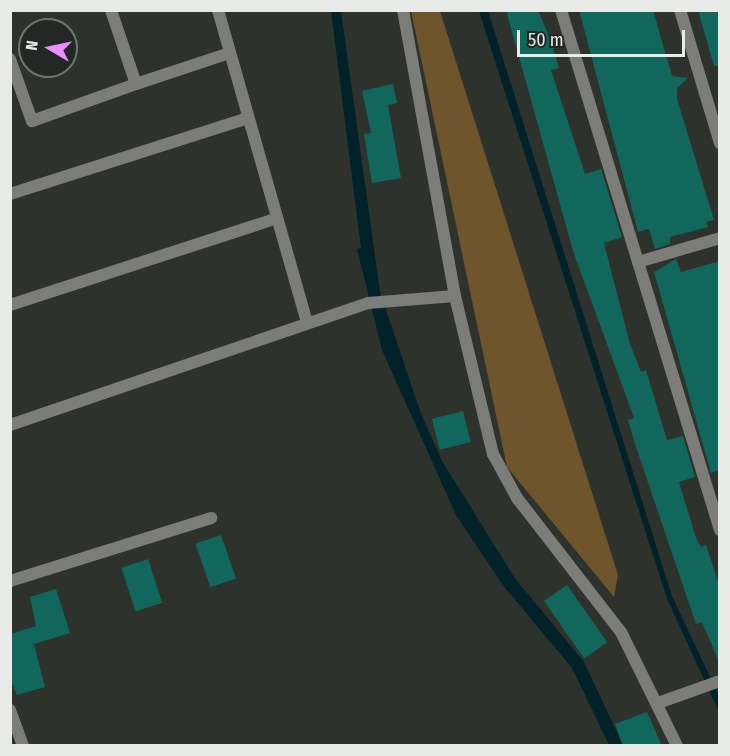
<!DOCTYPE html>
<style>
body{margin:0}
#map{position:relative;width:730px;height:756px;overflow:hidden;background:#2d322d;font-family:"Fira Sans Condensed",sans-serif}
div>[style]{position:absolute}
.green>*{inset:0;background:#6f552b}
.water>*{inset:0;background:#022229}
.building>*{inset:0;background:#11675c;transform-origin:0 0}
.minor>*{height:12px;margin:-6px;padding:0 6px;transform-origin:6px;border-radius:6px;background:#7c7c79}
span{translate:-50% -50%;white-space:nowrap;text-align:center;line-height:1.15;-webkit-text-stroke:5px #232824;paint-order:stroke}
.frame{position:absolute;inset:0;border:12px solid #e8ebe8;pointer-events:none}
.north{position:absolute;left:18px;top:18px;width:60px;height:60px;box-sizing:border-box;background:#232824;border:2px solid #727672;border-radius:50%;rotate:279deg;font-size:16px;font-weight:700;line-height:24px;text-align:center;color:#e8ebe8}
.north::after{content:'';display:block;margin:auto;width:21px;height:27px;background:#ea8dfd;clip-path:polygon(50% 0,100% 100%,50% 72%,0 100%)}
.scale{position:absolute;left:517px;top:30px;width:168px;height:27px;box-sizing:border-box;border:3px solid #e8ebe8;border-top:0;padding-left:8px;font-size:18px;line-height:21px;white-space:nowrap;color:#e8ebe8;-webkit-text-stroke:4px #232824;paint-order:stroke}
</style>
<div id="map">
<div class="green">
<i style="clip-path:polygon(411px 11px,440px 11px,618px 575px,614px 597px,507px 467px)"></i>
</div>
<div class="water">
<i style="clip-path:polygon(331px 11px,341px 11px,380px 292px,420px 411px,442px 461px,514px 577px,584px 662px,623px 745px,609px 745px,572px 668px,505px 588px,456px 515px,382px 350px,357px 249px,361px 248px)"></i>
<i style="clip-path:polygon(479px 11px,488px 11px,672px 596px,719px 696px,719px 712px,667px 599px)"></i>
</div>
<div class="building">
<i style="clip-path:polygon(506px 10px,538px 10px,551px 41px,559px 68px,551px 70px,585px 174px,601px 169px,622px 237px,604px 243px,630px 344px,641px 372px,646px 370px,667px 440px,683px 436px,695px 477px,679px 482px,696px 538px,701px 547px,706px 545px,720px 587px,720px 664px,702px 622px,696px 624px,635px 444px,628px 420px,634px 418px,573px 251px)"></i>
<i style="clip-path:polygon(579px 10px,653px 10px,672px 76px,688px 78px,677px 88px,677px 99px,714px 220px,706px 222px,708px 227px,670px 237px,670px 244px,655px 249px,649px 229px,638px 232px)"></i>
<i style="clip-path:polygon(698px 10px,720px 10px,720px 66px,714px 66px)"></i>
<i style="clip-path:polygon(393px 84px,397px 103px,388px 105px,401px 178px,372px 183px,364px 134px,371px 133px,362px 91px)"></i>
<i style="clip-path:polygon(676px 259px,681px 272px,720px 261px,720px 470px,711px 473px,654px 272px)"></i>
<i style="left:463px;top:411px;width:32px;height:32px;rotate:76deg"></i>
<i style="left:221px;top:535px;width:46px;height:27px;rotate:71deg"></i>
<i style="left:148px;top:559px;width:46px;height:28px;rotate:72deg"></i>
<i style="left:567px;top:585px;width:70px;height:28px;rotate:55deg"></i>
<i style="clip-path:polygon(56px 589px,70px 633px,34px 644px,45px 687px,17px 695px,10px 679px,10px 634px,36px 626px,30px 597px)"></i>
<i style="clip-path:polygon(647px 712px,662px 746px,623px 746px,615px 724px)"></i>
</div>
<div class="minor">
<i style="left:218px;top:10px;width:325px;rotate:74.1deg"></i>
<i style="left:403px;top:10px;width:291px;rotate:79.7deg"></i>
<i style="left:455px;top:296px;width:163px;rotate:76.5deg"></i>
<i style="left:493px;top:454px;width:50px;rotate:61.4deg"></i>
<i style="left:517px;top:498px;width:170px;rotate:52.2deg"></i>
<i style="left:621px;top:632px;width:127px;rotate:63.8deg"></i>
<i style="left:561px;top:10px;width:544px;rotate:73deg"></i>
<i style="left:680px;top:10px;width:139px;rotate:73.3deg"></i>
<i style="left:10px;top:59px;width:66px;rotate:70.5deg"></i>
<i style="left:32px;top:121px;width:110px;rotate:-19.6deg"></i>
<i style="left:136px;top:84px;width:78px;rotate:-108.7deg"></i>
<i style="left:136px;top:84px;width:99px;rotate:-18.3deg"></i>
<i style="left:10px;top:194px;width:250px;rotate:-17.7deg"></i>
<i style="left:638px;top:262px;width:85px;rotate:-16.3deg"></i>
<i style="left:10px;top:305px;width:281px;rotate:-18deg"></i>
<i style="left:10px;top:425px;width:378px;rotate:-18.8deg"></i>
<i style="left:368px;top:303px;width:87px;rotate:-4.6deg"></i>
<i style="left:10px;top:581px;width:211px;rotate:-17.4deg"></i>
<i style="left:658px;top:703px;width:66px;rotate:-19.5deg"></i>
<i style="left:10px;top:710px;width:38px;rotate:70deg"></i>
</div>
<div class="frame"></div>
<div class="north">N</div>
<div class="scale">50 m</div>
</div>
